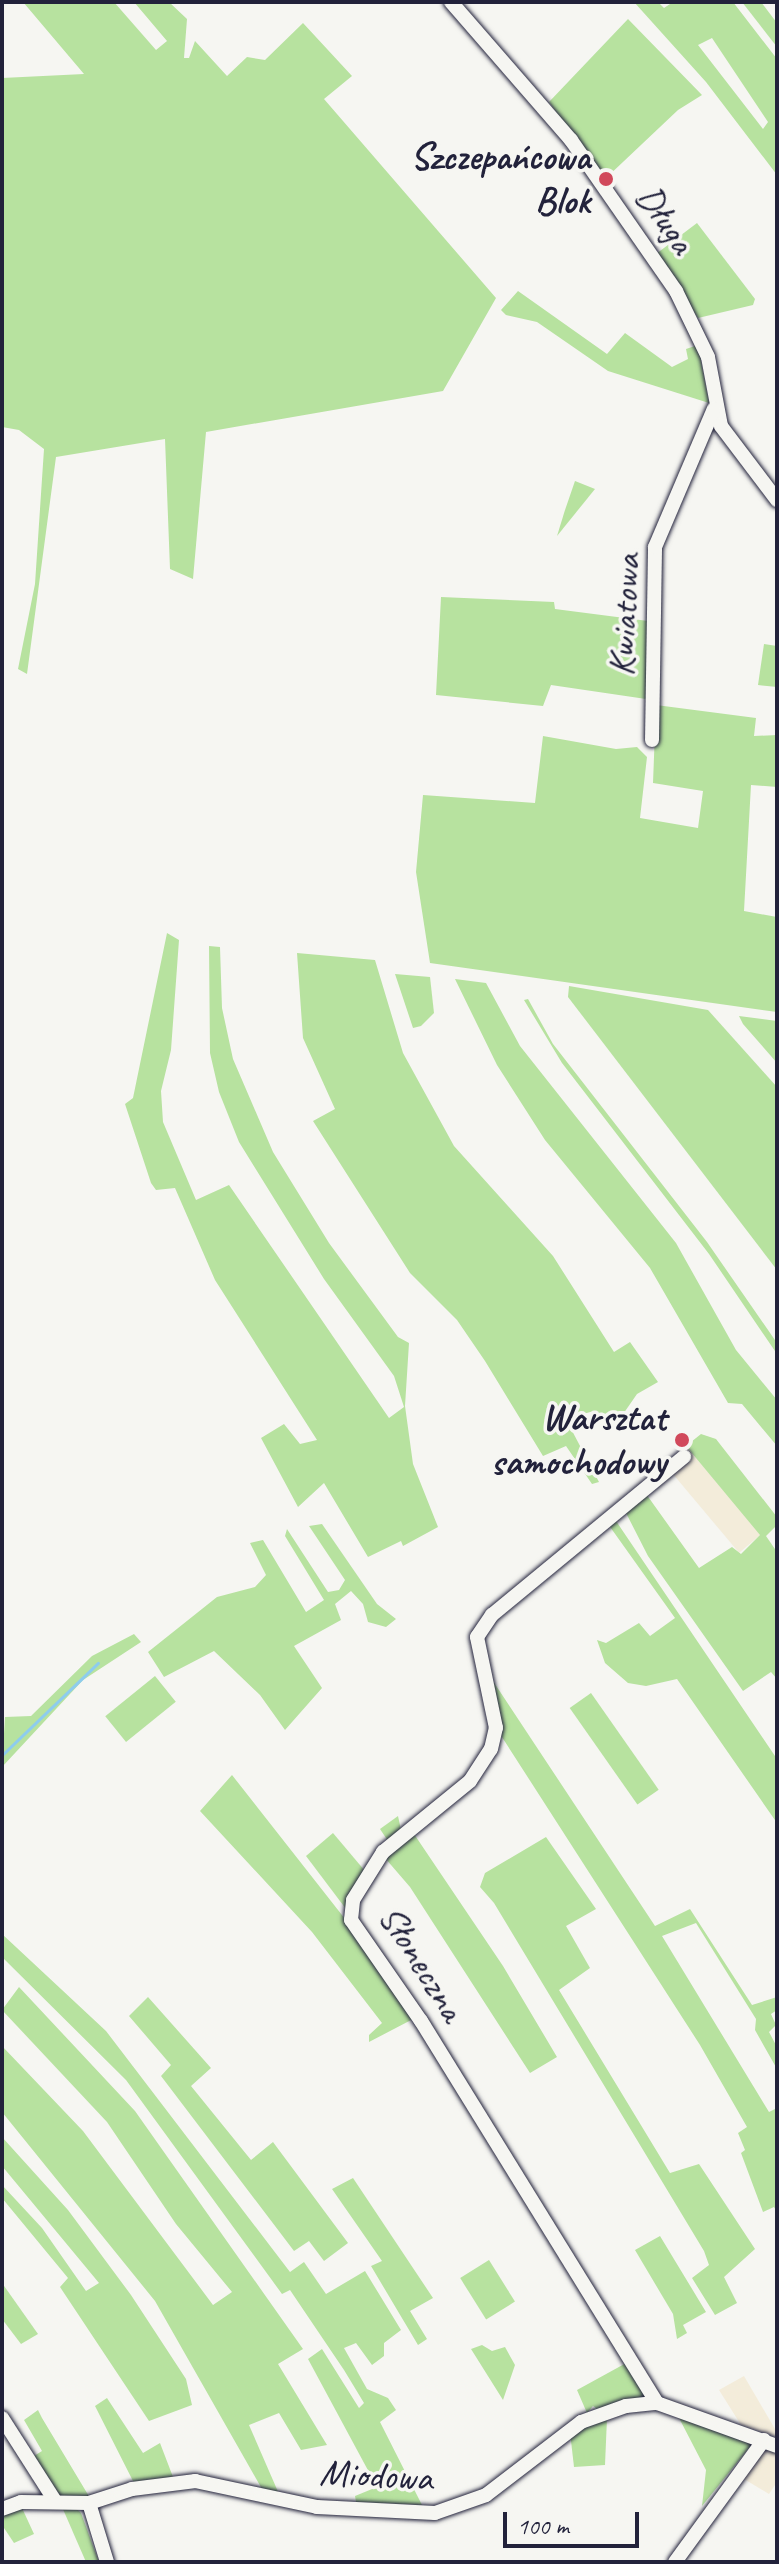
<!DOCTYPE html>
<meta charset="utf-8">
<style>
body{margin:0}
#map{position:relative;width:779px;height:2564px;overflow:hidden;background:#f6f6f2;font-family:Caveat,sans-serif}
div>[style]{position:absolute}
.built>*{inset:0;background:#f3ecda;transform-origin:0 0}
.green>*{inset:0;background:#b7e29f;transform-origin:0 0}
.stream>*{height:3px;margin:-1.5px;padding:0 1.5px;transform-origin:1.5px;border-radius:1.5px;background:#8dccee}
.roads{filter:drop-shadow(0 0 2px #22223b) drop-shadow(0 0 2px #22223b)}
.minor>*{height:14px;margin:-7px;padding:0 7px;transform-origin:7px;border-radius:7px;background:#f6f6f2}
.dots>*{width:22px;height:22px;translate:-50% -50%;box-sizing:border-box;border:4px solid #f6f6f2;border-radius:50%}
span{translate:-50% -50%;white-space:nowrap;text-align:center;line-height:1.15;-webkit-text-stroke:7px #f6f6f2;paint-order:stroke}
.poi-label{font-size:38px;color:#22223b;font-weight:700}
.right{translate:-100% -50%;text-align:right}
.street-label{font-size:38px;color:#22223b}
.frame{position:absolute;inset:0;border:4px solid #22223b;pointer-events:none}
.scale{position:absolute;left:503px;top:2512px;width:136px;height:36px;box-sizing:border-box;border:4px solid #22223b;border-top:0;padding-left:10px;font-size:24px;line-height:28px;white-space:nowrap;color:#22223b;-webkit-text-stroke:6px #f6f6f2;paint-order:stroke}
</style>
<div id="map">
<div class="built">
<i style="left:686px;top:1446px;width:116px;height:28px;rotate:50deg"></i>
<i style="clip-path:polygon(744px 2376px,775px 2429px,775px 2436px,741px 2425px,719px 2390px)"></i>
<i style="clip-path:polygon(767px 2449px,777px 2450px,777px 2482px,769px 2494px,739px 2476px)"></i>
</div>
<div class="green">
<i style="clip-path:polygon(23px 2px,114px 2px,156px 50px,167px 41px,134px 2px,169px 2px,187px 19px,184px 58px,189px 58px,195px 41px,227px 76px,247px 57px,265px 60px,303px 23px,352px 76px,324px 99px,496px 298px,443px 391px,206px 432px,193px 579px,170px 569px,165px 439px,56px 457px,27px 674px,18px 669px,35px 584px,44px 449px,19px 430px,2px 427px,2px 78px,84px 74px)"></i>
<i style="clip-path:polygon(evenodd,634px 2px,658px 2px,664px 8px,673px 2px,733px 2px,777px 59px,777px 175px,706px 82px,634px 2px,712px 38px,768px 122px,763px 129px,698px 45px,712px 38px)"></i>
<i style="clip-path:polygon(742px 2px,761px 2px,777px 23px,777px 47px)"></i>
<i style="clip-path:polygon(628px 19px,702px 95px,678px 110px,605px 179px,549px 102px)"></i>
<i style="clip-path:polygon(697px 223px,755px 299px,753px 305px,698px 318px,656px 254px)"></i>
<i style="clip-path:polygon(518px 291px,607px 354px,625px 333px,672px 367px,688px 359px,686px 349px,698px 345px,709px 403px,608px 371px,537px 322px,506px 315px,501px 310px)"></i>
<i style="clip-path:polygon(575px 481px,595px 489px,557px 536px,565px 510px)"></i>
<i style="clip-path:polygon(441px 597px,554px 602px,555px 609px,648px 621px,646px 699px,551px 685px,543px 706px,436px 695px)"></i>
<i style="clip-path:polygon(764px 644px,777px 646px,777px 687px,758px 685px)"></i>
<i style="clip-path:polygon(656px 705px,756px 718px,754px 736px,777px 735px,777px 787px,751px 785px,744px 911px,777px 917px,777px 1012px,430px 963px,416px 872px,423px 795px,535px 803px,543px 736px,616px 749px,637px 747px,647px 757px,640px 818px,698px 828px,703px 791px,653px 783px)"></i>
<i style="clip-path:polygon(167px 933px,179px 940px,171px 1050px,161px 1091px,163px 1122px,196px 1200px,229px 1185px,389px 1418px,404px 1407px,394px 1376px,324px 1279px,239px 1142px,219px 1092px,210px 1053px,209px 946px,220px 947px,222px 1008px,233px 1059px,273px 1152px,329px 1243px,398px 1337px,409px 1343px,405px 1406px,413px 1464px,438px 1527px,403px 1546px,401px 1541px,368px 1557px,324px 1483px,298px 1507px,261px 1438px,284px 1424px,300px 1444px,317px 1440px,215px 1280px,175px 1188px,156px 1190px,151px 1183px,125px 1104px,133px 1098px)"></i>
<i style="clip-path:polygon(297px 953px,375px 960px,403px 1053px,454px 1146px,553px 1256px,614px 1352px,630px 1342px,658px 1382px,637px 1394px,619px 1420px,604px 1420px,594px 1411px,576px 1416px,569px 1425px,599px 1482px,592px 1484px,566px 1446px,543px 1456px,485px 1361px,457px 1320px,410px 1273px,313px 1121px,335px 1109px,303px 1038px)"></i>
<i style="clip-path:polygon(395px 974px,430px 977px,434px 1013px,421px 1026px,413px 1028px)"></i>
<i style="clip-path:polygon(455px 979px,486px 983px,520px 1046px,676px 1243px,736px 1350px,777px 1400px,777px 1446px,742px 1404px,728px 1403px,650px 1268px,545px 1140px,497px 1065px)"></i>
<i style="clip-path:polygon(569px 986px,708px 1010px,777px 1087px,777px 1270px,568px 997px)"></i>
<i style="clip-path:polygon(528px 999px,553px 1044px,707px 1242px,777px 1343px,777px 1354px,709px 1254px,562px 1063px,524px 1000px)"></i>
<i style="clip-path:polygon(739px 1016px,777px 1021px,777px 1063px,743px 1024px)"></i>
<i style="clip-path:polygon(701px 1434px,716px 1439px,777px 1517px,777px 1525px,766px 1536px,777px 1552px,777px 1679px,771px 1672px,743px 1691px,648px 1556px,625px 1511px,644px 1491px,699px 1568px,732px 1547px,741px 1554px,760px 1535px,686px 1446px)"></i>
<i style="clip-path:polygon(614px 1518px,777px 1759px,777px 1823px,677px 1679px,646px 1686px,628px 1683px,605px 1663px,597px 1640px,606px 1643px,639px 1623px,650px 1636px,675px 1618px,608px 1524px)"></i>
<i style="clip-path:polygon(322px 1524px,377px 1604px,396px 1619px,386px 1627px,368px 1622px,363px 1604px,351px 1591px,335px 1604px,341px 1620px,294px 1646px,322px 1688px,285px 1730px,260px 1695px,214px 1651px,164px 1677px,148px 1652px,217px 1597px,255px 1587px,266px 1575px,250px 1543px,263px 1540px,306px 1612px,324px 1600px,285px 1536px,287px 1529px,328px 1592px,339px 1590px,345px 1580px,309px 1526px)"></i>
<i style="clip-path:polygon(134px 1634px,141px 1642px,83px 1680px,2px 1767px,5px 1717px,31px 1716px,92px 1656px)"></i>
<i style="clip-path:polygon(489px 1675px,655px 1926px,690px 1909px,752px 2005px,777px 1997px,777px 2010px,771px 2014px,776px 2025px,769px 2032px,777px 2047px,777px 2069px,755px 2030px,756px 2019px,696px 1923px,662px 1936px,769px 2112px,777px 2108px,777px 2212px,774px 2207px,763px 2212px,741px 2153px,745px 2150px,738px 2133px,747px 2127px,700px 2045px,500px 1734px)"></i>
<i style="left:155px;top:1676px;width:33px;height:64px;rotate:51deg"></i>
<i style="left:591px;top:1693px;width:118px;height:26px;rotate:55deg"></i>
<i style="clip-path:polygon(232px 1775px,349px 1924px,415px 2018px,369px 2042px,369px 2035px,382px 2023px,312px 1932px,200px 1811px)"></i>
<i style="clip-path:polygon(398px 1816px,401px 1830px,388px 1841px,380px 1829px)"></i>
<i style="clip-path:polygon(412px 1831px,503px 1966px,557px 2057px,530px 2073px,410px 1887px,385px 1858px)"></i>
<i style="clip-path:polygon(333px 1833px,365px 1871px,346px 1909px,306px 1856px)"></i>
<i style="clip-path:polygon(546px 1837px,596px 1909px,566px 1926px,590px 1968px,559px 1990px,670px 2173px,699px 2164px,755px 2249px,724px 2277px,737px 2303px,715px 2315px,692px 2278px,709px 2265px,704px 2251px,494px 1903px,480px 1887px,485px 1873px)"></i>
<i style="clip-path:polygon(2px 1934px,106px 2031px,290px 2272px,304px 2262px,326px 2294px,365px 2271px,401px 2330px,384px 2343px,384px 2356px,372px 2365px,356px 2343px,344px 2348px,367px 2389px,388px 2398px,396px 2410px,380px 2422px,422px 2505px,356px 2502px,355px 2496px,377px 2487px,308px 2359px,322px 2349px,359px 2408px,364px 2403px,344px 2370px,290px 2290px,282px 2294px,126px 2080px,2px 1957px)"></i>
<i style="clip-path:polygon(19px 1987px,135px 2111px,303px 2349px,278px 2364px,327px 2445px,301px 2450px,279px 2413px,249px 2425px,279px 2494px,262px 2489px,155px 2301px,2px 2112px,2px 2046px,83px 2131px,213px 2305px,232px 2292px,176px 2224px,107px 2122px,2px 2010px)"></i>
<i style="clip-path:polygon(148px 1997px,211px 2068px,191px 2086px,251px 2160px,273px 2142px,348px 2243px,324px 2261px,309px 2241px,294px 2251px,161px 2076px,171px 2065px,129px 2016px)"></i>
<i style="clip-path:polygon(2px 2137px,68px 2210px,131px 2295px,186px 2379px,192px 2405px,149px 2421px,60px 2287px,68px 2278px,2px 2198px,2px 2185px,42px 2228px,86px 2291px,99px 2283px,2px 2166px)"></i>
<i style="clip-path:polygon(353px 2178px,433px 2298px,410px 2311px,427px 2339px,418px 2345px,371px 2266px,382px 2261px,332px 2189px)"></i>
<i style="clip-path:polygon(660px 2236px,706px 2312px,683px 2325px,687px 2333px,677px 2339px,673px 2314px,635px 2250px)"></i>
<i style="left:489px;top:2260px;width:49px;height:34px;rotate:58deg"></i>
<i style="clip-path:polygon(2px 2283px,38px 2334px,21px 2344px,2px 2319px)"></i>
<i style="clip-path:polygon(482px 2345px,492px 2351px,505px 2347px,515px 2365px,503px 2400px,471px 2349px)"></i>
<i style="clip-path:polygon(628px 2362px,649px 2398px,597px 2409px,593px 2406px,587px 2413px,577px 2390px)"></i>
<i style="clip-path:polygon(107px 2398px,143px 2453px,160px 2443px,173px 2477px,135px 2485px,95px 2406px)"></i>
<i style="clip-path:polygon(38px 2410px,42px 2418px,90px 2498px,60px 2497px,34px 2456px,42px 2451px,24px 2420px)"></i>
<i style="clip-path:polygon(678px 2416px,753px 2443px,702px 2506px,706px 2470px)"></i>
<i style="clip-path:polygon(607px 2418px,605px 2465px,574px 2467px,570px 2432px)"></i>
<i style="clip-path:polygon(62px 2507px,75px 2507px,81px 2513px,99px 2562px,86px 2562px)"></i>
<i style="clip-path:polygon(22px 2508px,34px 2534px,14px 2543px,2px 2525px,2px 2514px)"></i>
</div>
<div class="stream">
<i style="left:2px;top:1755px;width:133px;rotate:-43.8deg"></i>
</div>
<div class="roads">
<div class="minor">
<i style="left:451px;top:2px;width:183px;rotate:49deg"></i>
<i style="left:571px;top:140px;width:184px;rotate:55.2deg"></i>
<i style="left:676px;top:291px;width:73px;rotate:64.1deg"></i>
<i style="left:708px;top:357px;width:70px;rotate:79.3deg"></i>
<i style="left:721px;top:426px;width:93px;rotate:52.9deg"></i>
<i style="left:652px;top:740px;width:193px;rotate:-89.1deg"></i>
<i style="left:655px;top:547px;width:150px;rotate:-66.9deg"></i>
<i style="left:657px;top:2403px;width:449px;rotate:-121.7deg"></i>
<i style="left:421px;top:2021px;width:123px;rotate:-124.7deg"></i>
<i style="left:351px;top:1920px;width:20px;rotate:-84deg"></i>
<i style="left:353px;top:1900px;width:57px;rotate:-58deg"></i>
<i style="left:383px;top:1852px;width:112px;rotate:-39.2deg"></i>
<i style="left:470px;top:1781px;width:38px;rotate:-57deg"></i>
<i style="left:491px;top:1749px;width:22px;rotate:-77deg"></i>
<i style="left:496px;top:1728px;width:93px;rotate:-101.8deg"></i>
<i style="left:477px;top:1637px;width:27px;rotate:-56deg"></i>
<i style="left:492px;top:1615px;width:249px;rotate:-39.5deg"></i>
<i style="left:2px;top:2418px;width:98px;rotate:57.4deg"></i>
<i style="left:89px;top:2503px;width:62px;rotate:73deg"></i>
<i style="left:2px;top:2509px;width:20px;rotate:-20deg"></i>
<i style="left:21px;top:2502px;width:68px;rotate:0.8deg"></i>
<i style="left:89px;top:2503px;width:45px;rotate:-18deg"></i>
<i style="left:132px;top:2489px;width:64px;rotate:-7.2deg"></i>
<i style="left:195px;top:2481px;width:125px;rotate:12deg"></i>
<i style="left:317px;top:2507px;width:118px;rotate:2.9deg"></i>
<i style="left:435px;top:2513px;width:54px;rotate:-19.4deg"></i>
<i style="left:486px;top:2495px;width:120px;rotate:-37.5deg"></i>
<i style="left:581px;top:2422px;width:48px;rotate:-19.6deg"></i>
<i style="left:626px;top:2406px;width:31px;rotate:-6deg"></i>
<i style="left:657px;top:2403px;width:127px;rotate:19.7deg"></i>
<i style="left:675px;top:2562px;width:151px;rotate:-53.9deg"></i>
</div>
</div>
<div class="dots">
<i style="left:606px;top:179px;background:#d1495b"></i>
<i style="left:682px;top:1440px;background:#d1495b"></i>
</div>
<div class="poi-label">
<span class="right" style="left:590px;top:179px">Szczepańcowa<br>Blok</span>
<span class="right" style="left:666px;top:1440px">Warsztat<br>samochodowy</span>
</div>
<div class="street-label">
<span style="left:666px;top:219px;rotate:56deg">Długa</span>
<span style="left:624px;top:615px;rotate:-87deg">Kwiatowa</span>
<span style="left:422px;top:1963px;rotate:58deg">Słoneczna</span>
<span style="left:376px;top:2475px;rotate:3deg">Miodowa</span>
</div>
<div class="frame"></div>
<div class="scale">100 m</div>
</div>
